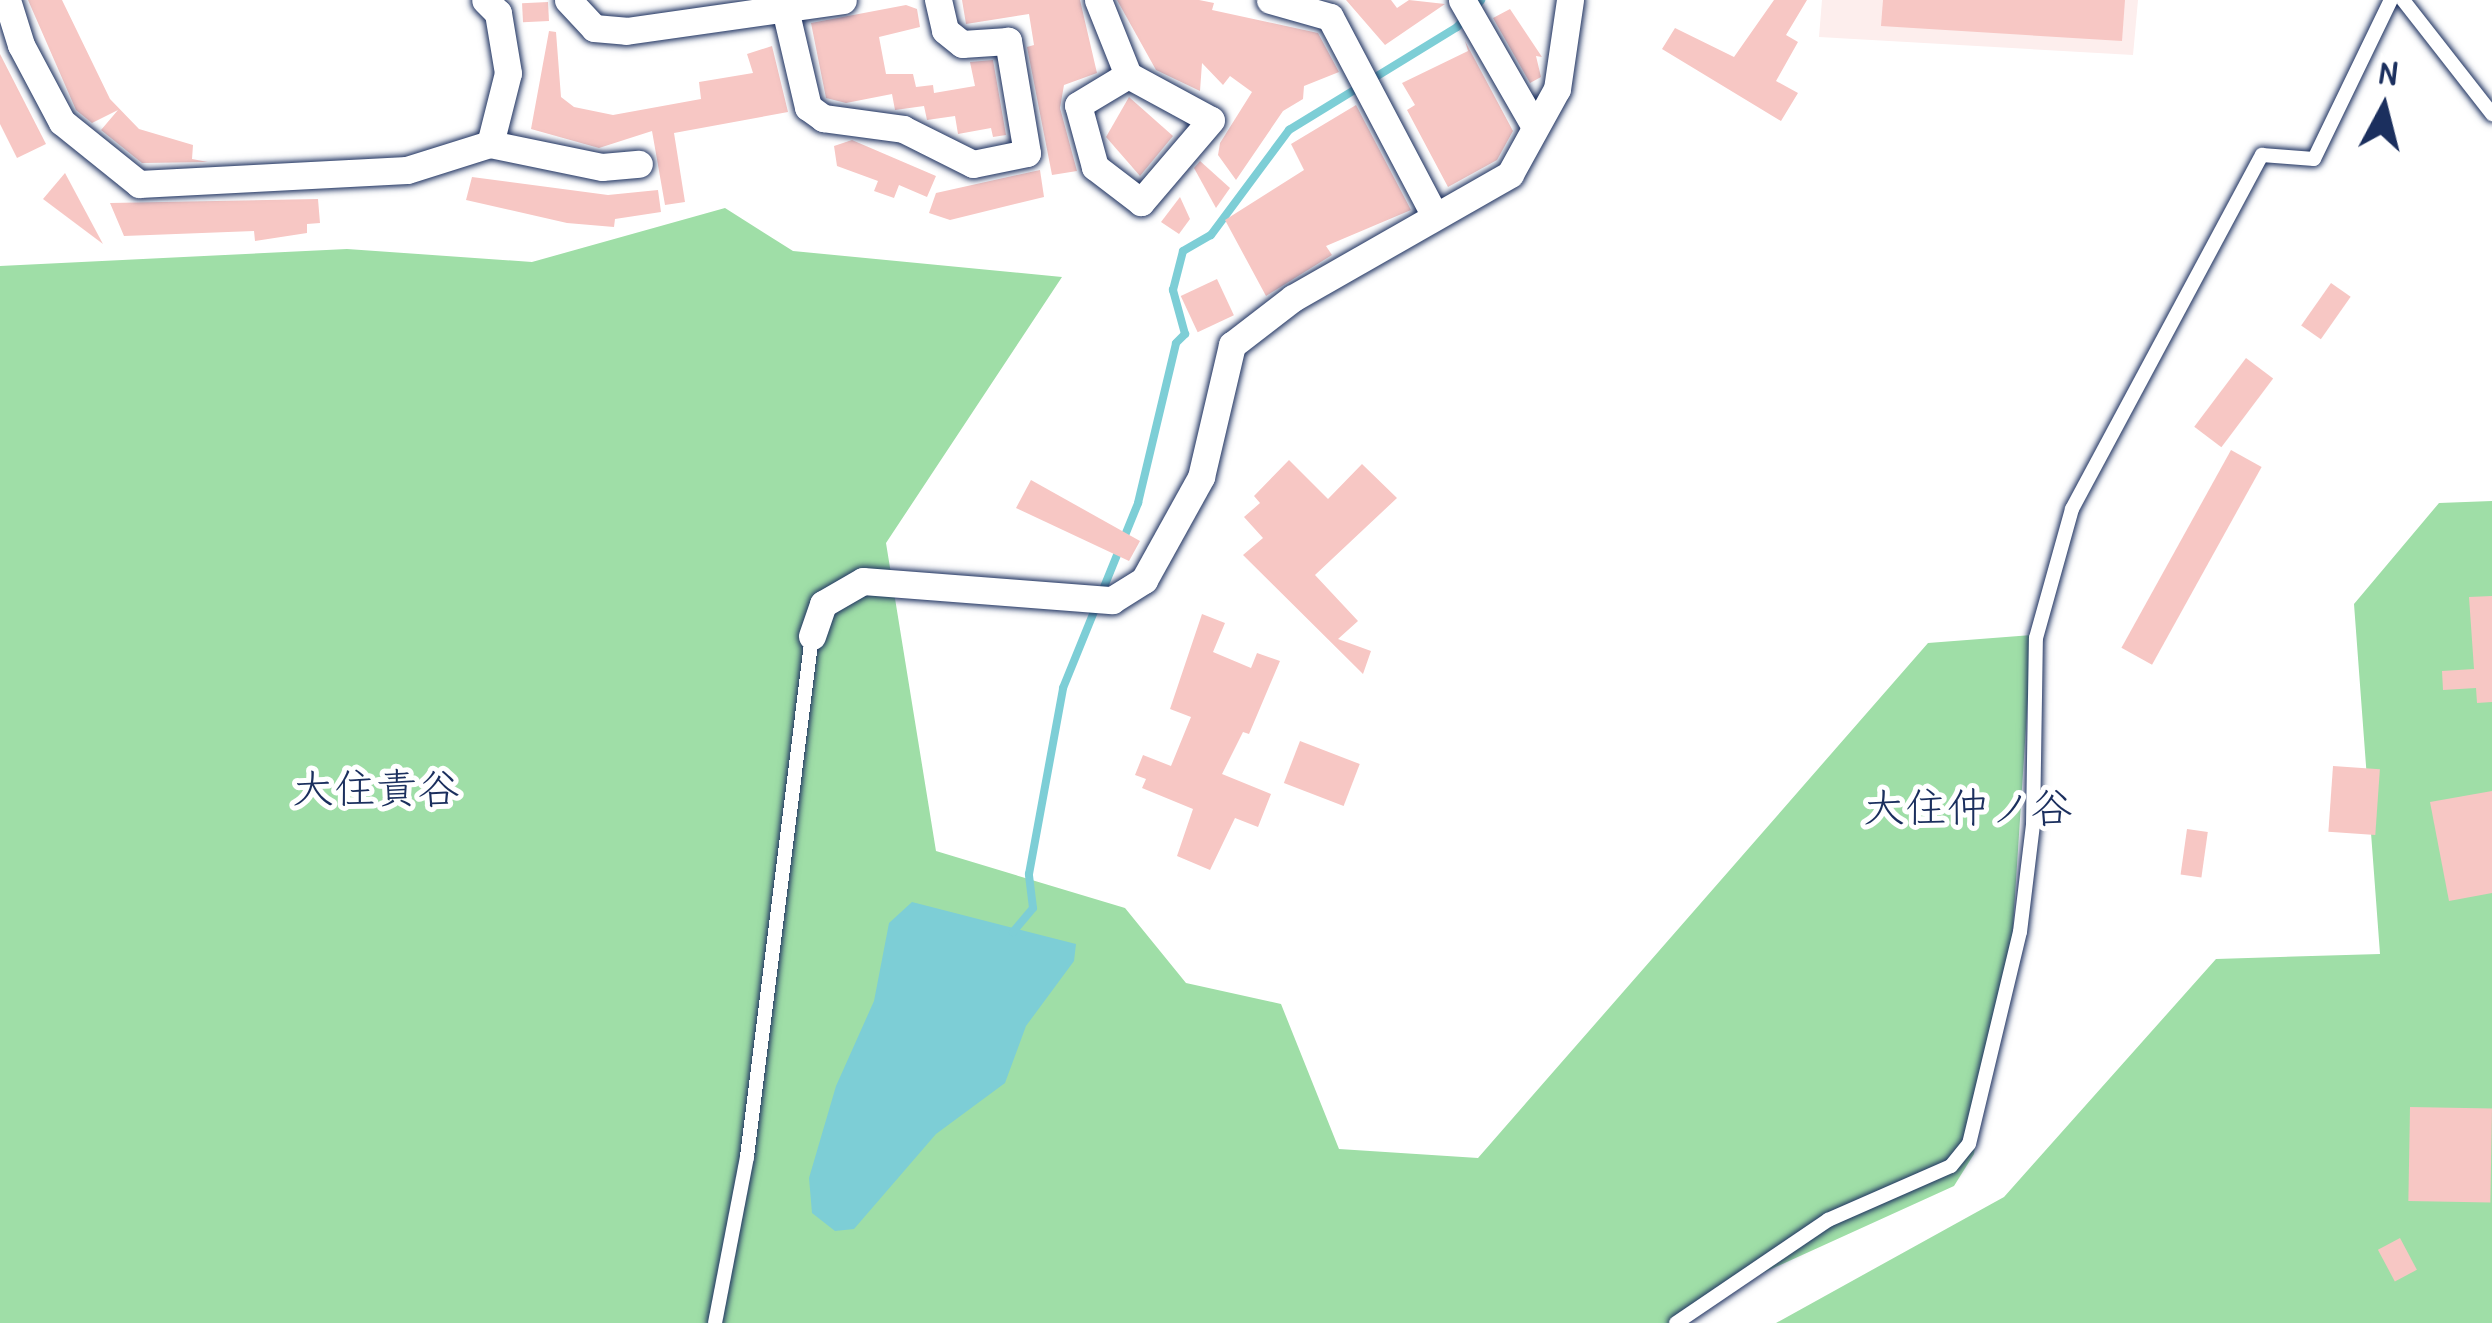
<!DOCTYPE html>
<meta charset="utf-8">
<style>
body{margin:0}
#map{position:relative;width:2492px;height:1323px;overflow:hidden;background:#fff;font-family:"Patrick Hand","Klee One",sans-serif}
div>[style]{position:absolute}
.built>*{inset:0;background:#fdeeed}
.green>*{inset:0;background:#9fdea7}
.water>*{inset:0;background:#7dced6}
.stream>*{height:8px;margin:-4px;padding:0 4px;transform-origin:4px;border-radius:4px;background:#7dced6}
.building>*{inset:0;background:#f7c7c4;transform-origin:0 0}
.roads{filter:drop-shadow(0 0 3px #1b2f5e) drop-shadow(0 0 3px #1b2f5e)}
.service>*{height:14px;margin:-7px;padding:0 7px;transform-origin:7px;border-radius:7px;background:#fff}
.minor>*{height:27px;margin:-13.5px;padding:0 13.5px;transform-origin:13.5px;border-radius:13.5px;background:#fff}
span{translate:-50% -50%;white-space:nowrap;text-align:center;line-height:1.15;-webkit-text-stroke:10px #fff;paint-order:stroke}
.neighbourhood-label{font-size:42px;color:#1b2f5e}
.north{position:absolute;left:2324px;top:48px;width:120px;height:120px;-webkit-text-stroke:9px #fff;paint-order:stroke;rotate:7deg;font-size:33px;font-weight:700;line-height:48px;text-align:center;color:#1b2f5e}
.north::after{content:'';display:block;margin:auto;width:42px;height:54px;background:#1b2f5e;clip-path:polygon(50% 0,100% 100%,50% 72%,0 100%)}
</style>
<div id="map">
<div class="built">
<i style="clip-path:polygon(1822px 0,2138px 0,2133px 55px,1819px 37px)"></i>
</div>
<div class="green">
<i style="clip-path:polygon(725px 208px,793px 251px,1062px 277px,886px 543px,936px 851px,1125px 908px,1186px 983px,1281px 1004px,1339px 1149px,1478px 1158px,1928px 643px,2032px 635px,2011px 957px,1992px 1024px,1974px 1154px,1954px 1186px,1747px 1280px,1686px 1323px,0 1323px,0 266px,347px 249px,532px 262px)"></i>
<i style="clip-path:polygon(2492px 501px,2492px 1323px,1776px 1323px,2004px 1197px,2216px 959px,2380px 954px,2354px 604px,2439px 503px)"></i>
</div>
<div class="water">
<i style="clip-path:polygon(912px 902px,1076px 944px,1074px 961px,1026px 1026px,1005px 1083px,936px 1134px,854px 1229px,835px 1231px,812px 1213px,809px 1178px,836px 1086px,874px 1001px,889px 923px)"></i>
</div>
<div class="stream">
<i style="left:1013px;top:932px;width:31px;rotate:-50deg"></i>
<i style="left:1033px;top:908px;width:34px;rotate:-97deg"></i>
<i style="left:1029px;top:874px;width:189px;rotate:-79.6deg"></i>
<i style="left:1063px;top:688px;width:200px;rotate:-67.9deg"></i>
<i style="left:1138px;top:503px;width:164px;rotate:-76.6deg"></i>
<i style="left:1176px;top:343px;width:13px;rotate:-45deg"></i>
<i style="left:1185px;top:334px;width:46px;rotate:-105.3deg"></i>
<i style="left:1173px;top:290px;width:40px;rotate:-75.6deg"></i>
<i style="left:1183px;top:251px;width:32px;rotate:-30deg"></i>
<i style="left:1211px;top:235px;width:131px;rotate:-53.4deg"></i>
<i style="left:1289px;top:130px;width:197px;rotate:-31.5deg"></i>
<i style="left:1457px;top:27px;width:36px;rotate:-48deg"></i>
</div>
<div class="building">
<i style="clip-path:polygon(28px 0,62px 0,110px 99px,139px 129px,193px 145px,192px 159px,208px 162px,142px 163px,101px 130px,118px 110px,92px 123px,76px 110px)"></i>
<i style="clip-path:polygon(962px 0,1080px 0,1097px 73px,1064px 85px,1060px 108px,1077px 171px,1052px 175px,1027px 47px,1034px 45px,1029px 14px,966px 24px)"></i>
<i style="clip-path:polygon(1117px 0,1199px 0,1214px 3px,1212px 10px,1318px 33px,1339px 72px,1304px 86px,1303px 99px,1283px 111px,1236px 180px,1218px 155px,1220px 143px,1252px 92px,1230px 76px,1223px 85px,1202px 63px,1200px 91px,1156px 70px)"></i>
<i style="clip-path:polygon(1346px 0,1391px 0,1397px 8px,1409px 0,1445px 4px,1385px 45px)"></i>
<i style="clip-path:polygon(1774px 0,1807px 0,1786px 35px,1798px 42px,1776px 81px,1798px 93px,1781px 121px,1662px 49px,1675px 28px,1734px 57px)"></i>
<i style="clip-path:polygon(1883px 0,2125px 0,2122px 41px,1881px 26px)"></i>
<i style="left:548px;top:2px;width:19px;height:26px;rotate:87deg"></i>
<i style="clip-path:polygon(906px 5px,917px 9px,920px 27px,879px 37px,886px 74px,913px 74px,916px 87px,933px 85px,934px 93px,975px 86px,970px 62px,993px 60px,1006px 135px,993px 137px,991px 128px,958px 134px,955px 116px,927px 120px,924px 106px,895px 110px,892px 94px,846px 103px,826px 98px,811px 23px)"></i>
<i style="clip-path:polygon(1510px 9px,1542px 57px,1536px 56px,1541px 77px,1530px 83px,1493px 18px)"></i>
<i style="clip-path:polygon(549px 31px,556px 32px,561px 97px,574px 107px,613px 115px,701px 99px,699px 82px,753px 73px,747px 54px,772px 46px,788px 112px,674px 133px,685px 202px,665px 205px,652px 131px,599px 148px,531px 129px)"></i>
<i style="clip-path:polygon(1465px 41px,1513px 131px,1497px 160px,1448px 187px,1407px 110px,1415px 105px,1402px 83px,1468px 51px)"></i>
<i style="clip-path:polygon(0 54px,46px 144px,17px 158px,0 124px)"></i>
<i style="clip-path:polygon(1129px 97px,1173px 136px,1140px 176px,1106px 137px)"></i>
<i style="clip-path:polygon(1356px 105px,1411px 210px,1326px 246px,1332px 255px,1266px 296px,1225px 220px,1304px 170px,1291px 144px)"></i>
<i style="clip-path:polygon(852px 140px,936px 176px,927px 197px,899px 185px,894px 198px,874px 191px,878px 181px,837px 166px,834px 146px)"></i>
<i style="clip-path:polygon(1200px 161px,1230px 188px,1216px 208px,1194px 168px)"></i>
<i style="clip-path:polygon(1040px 170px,1044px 197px,950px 220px,929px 213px,936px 193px)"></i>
<i style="clip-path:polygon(65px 173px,103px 244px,43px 199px)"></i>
<i style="clip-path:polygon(472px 177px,608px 195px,658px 190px,661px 212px,615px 219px,614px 227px,567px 223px,466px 200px)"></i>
<i style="clip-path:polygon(1180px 197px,1190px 219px,1179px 234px,1161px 222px)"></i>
<i style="clip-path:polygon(318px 199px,320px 223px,307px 224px,307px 233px,255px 241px,254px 231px,124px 236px,110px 203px)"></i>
<i style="left:1217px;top:279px;width:40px;height:40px;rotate:65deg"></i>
<i style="left:2331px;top:283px;width:24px;height:52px;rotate:35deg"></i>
<i style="left:2246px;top:358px;width:34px;height:86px;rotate:37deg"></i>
<i style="left:2231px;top:450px;width:35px;height:226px;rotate:29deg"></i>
<i style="clip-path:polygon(1289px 460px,1328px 499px,1362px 464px,1397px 498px,1315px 575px,1358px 621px,1338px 639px,1371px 651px,1363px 674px,1243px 555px,1263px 538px,1244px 517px,1260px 503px,1254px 496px)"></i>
<i style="clip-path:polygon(1031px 480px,1140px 541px,1129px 561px,1016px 508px)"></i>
<i style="clip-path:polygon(2492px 596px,2492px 702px,2477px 703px,2476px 688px,2443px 690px,2442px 671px,2474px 669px,2469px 597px)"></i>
<i style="clip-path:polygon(1202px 614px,1225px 623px,1213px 652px,1251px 668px,1257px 653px,1280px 661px,1249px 734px,1243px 732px,1222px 774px,1271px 794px,1258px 827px,1235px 818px,1210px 870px,1177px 856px,1193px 809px,1142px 788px,1146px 779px,1135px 775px,1143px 755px,1171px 766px,1191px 717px,1170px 709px)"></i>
<i style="left:1300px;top:741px;width:64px;height:45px;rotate:21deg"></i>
<i style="left:2333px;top:766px;width:47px;height:66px;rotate:4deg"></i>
<i style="clip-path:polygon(2492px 791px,2492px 893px,2449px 901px,2430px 802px)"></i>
<i style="left:2187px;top:829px;width:21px;height:46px;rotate:8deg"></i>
<i style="left:2410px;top:1107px;width:82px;height:94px;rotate:1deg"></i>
<i style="left:2400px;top:1238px;width:36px;height:25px;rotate:62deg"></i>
</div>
<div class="roads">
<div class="service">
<i style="left:2403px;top:0;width:145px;rotate:52deg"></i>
<i style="left:715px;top:1323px;width:169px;rotate:-79.1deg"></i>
<i style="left:747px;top:1157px;width:525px;rotate:-82.89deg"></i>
<i style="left:1676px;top:1323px;width:184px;rotate:-34.1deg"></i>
<i style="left:1828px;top:1220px;width:134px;rotate:-23.7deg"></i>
<i style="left:1951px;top:1166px;width:28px;rotate:-51deg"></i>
<i style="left:1969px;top:1144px;width:218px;rotate:-76.5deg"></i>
<i style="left:2020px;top:932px;width:109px;rotate:-83.1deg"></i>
<i style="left:2033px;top:824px;width:186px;rotate:-89.1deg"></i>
<i style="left:2036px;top:638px;width:134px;rotate:-74.4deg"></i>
<i style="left:2072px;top:509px;width:402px;rotate:-61.8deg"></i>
<i style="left:2262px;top:155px;width:52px;rotate:4.4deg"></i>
<i style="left:2314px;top:159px;width:177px;rotate:-64.2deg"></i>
</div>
<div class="minor">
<i style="left:7px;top:0;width:47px;rotate:72.7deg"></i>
<i style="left:21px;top:45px;width:87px;rotate:62deg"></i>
<i style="left:62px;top:122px;width:99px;rotate:38.8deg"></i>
<i style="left:139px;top:184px;width:268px;rotate:-3deg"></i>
<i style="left:407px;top:170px;width:87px;rotate:-17.4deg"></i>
<i style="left:490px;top:144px;width:73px;rotate:-75.8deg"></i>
<i style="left:508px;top:73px;width:61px;rotate:-99.5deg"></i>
<i style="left:498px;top:13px;width:18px;rotate:-135deg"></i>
<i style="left:568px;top:0;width:38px;rotate:47deg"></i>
<i style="left:594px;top:28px;width:32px;rotate:5deg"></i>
<i style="left:626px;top:31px;width:219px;rotate:-8.1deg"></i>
<i style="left:1098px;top:0;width:81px;rotate:68.2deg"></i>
<i style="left:1128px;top:75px;width:94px;rotate:28.5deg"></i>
<i style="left:1211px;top:120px;width:108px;rotate:130.5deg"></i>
<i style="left:1141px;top:202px;width:58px;rotate:-142.7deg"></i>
<i style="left:1095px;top:167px;width:64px;rotate:-105.3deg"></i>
<i style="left:1078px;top:105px;width:58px;rotate:-31deg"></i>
<i style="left:1270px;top:0;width:62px;rotate:15.8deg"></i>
<i style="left:1330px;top:17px;width:225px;rotate:62.2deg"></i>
<i style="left:1462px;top:0;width:146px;rotate:60.1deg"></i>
<i style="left:785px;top:9px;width:101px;rotate:76.8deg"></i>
<i style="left:808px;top:107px;width:19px;rotate:36deg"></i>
<i style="left:823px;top:118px;width:81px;rotate:7.8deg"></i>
<i style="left:903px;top:129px;width:78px;rotate:26.6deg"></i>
<i style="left:973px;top:164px;width:55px;rotate:-11.5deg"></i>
<i style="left:1027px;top:153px;width:114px;rotate:-99.6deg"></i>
<i style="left:1008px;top:41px;width:46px;rotate:176.3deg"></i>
<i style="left:962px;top:44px;width:22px;rotate:-141deg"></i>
<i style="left:945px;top:30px;width:31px;rotate:-103deg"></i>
<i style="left:490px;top:144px;width:114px;rotate:11.6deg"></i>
<i style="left:602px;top:167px;width:37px;rotate:-5deg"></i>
<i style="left:812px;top:636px;width:34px;rotate:-71deg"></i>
<i style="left:823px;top:604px;width:46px;rotate:-29.9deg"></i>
<i style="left:863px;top:581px;width:250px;rotate:4.4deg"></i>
<i style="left:1112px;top:600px;width:38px;rotate:-32deg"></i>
<i style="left:1144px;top:580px;width:118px;rotate:-61deg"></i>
<i style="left:1201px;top:477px;width:136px;rotate:-76.8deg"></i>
<i style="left:1232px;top:345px;width:77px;rotate:-37.6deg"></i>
<i style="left:1293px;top:298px;width:250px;rotate:-29.7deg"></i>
<i style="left:1510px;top:174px;width:97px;rotate:-61.1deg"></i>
<i style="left:1557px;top:89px;width:90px;rotate:-81.7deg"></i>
</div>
</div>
<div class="neighbourhood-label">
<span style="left:376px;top:788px">大住責谷</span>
<span style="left:1968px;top:807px">大住仲ノ谷</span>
</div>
<div class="north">N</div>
</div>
